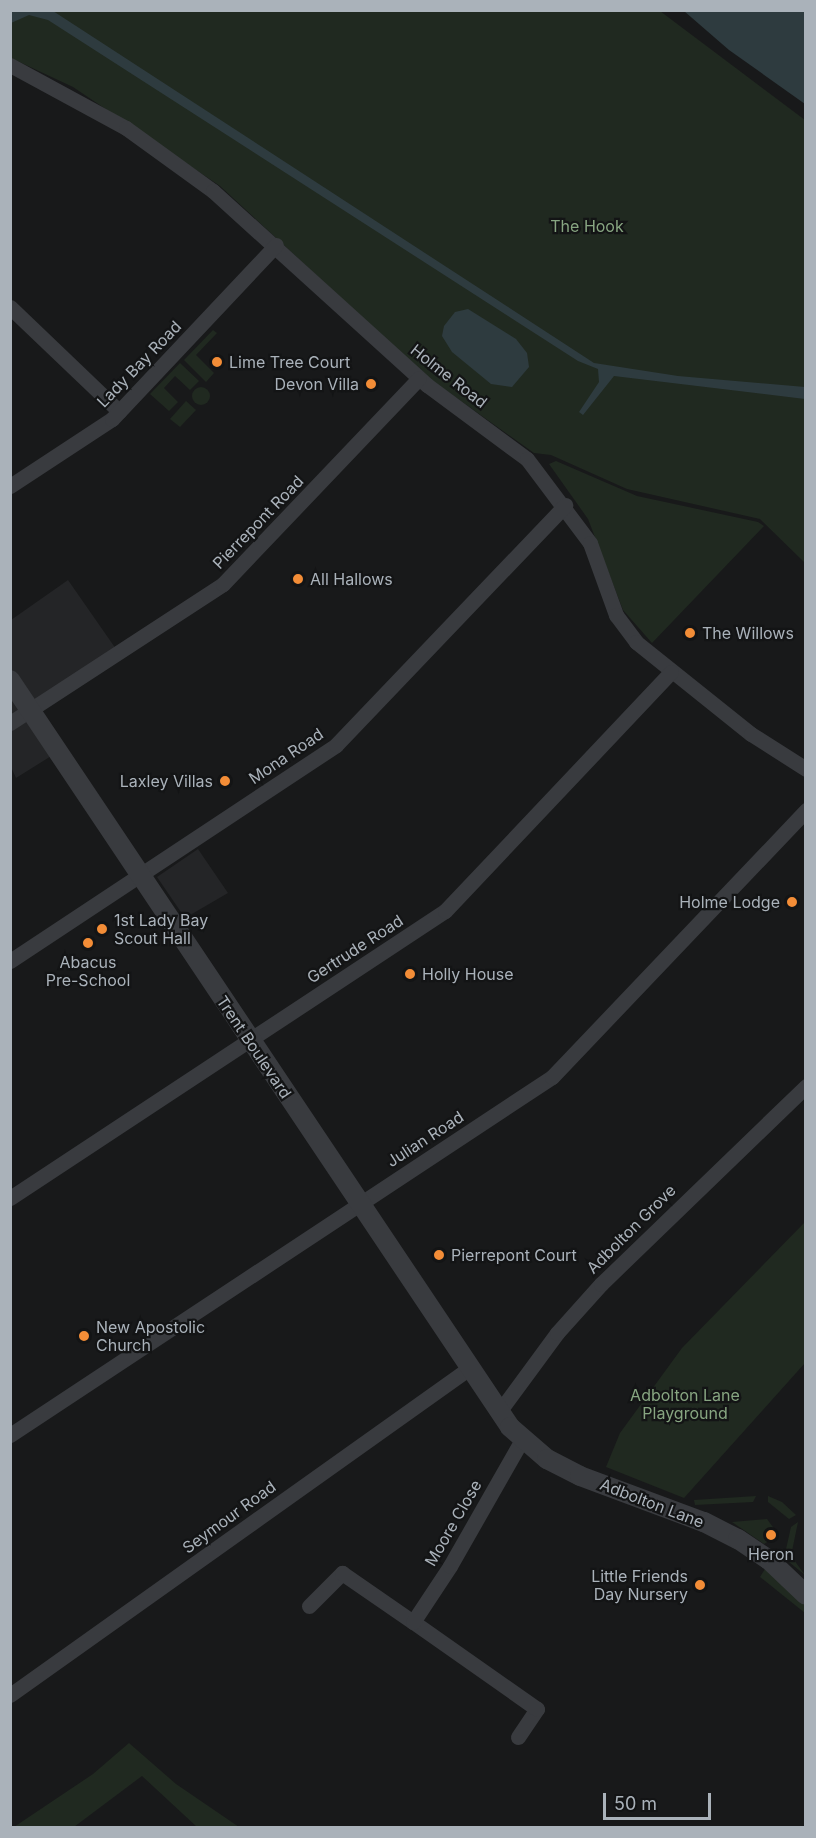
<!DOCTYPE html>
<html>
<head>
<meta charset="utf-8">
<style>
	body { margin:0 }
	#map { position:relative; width:816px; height:1838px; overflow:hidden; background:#18191a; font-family:Inter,sans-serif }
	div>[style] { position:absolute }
	.built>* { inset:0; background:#242527 }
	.green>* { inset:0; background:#202920 }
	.round { border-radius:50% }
	.water>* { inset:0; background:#2e3b3f }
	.minor>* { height:15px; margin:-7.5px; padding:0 7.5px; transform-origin:7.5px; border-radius:7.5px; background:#393b3f }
	.tertiary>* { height:20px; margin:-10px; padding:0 10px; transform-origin:10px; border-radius:10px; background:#393b3f }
	.dots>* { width:16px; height:16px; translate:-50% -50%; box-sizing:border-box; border:3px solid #131415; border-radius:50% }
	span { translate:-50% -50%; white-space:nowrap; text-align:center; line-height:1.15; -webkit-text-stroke:4.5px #131415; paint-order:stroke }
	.park-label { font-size:16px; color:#87a581 }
	.poi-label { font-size:16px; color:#aab2ba }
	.left { translate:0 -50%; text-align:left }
	.right { translate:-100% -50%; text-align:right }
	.street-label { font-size:16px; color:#aab2ba }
	.frame { position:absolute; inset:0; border:12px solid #aab2ba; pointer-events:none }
	.scale { position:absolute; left:603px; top:1793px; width:108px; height:27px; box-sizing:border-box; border:3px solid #aab2ba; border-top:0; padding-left:8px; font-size:18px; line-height:21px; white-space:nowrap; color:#aab2ba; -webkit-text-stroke:4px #131415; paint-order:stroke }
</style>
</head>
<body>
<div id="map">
	<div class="built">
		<div style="clip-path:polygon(68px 580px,116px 649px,35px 705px,64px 748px,16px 778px,11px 767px,11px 620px)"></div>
		<div style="clip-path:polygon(198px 849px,228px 893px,185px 918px,157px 877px)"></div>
	</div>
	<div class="green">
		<div style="clip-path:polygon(10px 11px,660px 11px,805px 120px,805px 563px,760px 519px,627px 489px,551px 455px,534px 453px,423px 374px,220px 186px,73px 87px,11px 58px)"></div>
		<div style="clip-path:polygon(213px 330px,217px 333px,196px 355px,214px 373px,206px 382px,184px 360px)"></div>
		<div style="clip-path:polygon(180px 363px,199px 381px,190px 390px,175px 376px,164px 388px,178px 402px,169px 411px,150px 394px)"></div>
		<div class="round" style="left:192px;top:387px;width:18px;height:18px"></div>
		<div style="clip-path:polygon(186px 401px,196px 410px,180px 427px,170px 419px)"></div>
		<div style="clip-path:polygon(556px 461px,637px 496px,758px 522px,764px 526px,652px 643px,623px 610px,588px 519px,549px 464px)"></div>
		<div style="clip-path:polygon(805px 1222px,805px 1363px,684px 1498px,606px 1467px,620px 1433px,682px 1348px)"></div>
		<div style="clip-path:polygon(756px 1496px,753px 1502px,695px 1505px,694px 1500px)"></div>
		<div style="clip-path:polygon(768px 1496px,782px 1502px,796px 1515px,789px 1519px,768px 1502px)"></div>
		<div style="clip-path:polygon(767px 1519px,775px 1530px,772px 1539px,764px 1544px,732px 1522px)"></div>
		<div style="clip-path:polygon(798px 1522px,791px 1556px,805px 1575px,784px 1558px,791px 1527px)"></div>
		<div style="clip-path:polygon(765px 1569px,805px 1605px,805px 1613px,760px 1577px)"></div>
		<div style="clip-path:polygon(129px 1743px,176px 1784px,239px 1827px,197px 1827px,142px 1776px,74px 1827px,14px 1827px,93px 1774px)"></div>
	</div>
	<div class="water">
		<div style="clip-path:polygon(10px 11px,53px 11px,594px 363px,678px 376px,805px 387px,805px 399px,614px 376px,583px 415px,579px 412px,599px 382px,598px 369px,578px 361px,48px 20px,29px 15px,11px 23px)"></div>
		<div style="clip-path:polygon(684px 11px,805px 11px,805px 104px,729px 50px)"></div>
		<div style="clip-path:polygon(468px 309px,516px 339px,527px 353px,529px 367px,512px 387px,491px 384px,452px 352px,442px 336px,444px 326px,455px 312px)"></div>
	</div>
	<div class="minor">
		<div style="left:10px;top:65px;width:132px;rotate:28.5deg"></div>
		<div style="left:126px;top:128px;width:107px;rotate:35.9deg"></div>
		<div style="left:213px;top:191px;width:289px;rotate:42.2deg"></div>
		<div style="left:427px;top:385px;width:124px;rotate:36.5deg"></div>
		<div style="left:527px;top:459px;width:105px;rotate:53.1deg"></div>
		<div style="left:590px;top:543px;width:77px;rotate:70.1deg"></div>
		<div style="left:616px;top:615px;width:34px;rotate:53deg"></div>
		<div style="left:636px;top:642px;width:147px;rotate:38.7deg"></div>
		<div style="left:751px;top:734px;width:65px;rotate:32.5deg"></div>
		<div style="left:10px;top:307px;width:151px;rotate:43.7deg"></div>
		<div style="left:10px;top:486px;width:122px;rotate:-33.3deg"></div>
		<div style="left:112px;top:419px;width:239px;rotate:-46.7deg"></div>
		<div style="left:10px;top:723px;width:254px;rotate:-33.1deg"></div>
		<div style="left:223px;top:584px;width:284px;rotate:-46.4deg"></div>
		<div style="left:10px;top:961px;width:391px;rotate:-33.5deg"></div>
		<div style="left:336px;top:745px;width:332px;rotate:-46.3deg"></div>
		<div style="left:10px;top:1198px;width:521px;rotate:-33.42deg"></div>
		<div style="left:445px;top:911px;width:329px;rotate:-46.6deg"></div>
		<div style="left:499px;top:1412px;width:98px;rotate:-53.7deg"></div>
		<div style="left:557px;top:1333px;width:66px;rotate:-48.1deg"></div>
		<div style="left:601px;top:1284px;width:285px;rotate:-44deg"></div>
		<div style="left:10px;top:1435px;width:650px;rotate:-33.45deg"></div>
		<div style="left:552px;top:1077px;width:369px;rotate:-46.4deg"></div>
		<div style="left:309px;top:1606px;width:47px;rotate:-45deg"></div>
		<div style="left:342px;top:1573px;width:86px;rotate:34.6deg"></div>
		<div style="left:10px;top:1695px;width:562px;rotate:-35.44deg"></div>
		<div style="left:518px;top:1737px;width:34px;rotate:-56deg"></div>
		<div style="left:537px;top:1709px;width:151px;rotate:-144.9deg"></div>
		<div style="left:413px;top:1622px;width:67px;rotate:-56.5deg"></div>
		<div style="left:450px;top:1566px;width:145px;rotate:-60.3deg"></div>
	</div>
	<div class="tertiary">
		<div style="left:10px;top:680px;width:899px;rotate:56.2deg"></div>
		<div style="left:510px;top:1427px;width:49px;rotate:40.9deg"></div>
		<div style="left:547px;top:1459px;width:37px;rotate:27deg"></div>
		<div style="left:580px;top:1476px;width:132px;rotate:20.4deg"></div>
		<div style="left:704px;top:1522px;width:38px;rotate:27deg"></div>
		<div style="left:738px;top:1539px;width:36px;rotate:34deg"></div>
		<div style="left:768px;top:1559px;width:52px;rotate:43.5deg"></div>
	</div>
	<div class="dots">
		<div style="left:217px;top:362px;background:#f38d37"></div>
		<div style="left:371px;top:384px;background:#f38d37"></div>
		<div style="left:298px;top:579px;background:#f38d37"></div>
		<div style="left:690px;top:633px;background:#f38d37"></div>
		<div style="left:225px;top:781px;background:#f38d37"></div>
		<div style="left:792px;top:902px;background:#f38d37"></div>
		<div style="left:102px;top:929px;background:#f38d37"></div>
		<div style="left:88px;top:943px;background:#f38d37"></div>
		<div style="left:410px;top:974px;background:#f38d37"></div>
		<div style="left:439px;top:1255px;background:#f38d37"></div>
		<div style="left:84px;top:1336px;background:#f38d37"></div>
		<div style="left:771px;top:1535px;background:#f38d37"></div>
		<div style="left:700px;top:1585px;background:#f38d37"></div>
	</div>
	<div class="park-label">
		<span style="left:587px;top:226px">The Hook</span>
		<span style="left:685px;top:1404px">Adbolton Lane<br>Playground</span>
	</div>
	<div class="poi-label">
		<span class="left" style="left:229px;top:362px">Lime Tree Court</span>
		<span class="right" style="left:359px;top:384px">Devon Villa</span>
		<span class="left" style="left:310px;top:579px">All Hallows</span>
		<span class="left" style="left:702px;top:633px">The Willows</span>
		<span class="right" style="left:213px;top:781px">Laxley Villas</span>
		<span class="right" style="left:780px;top:902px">Holme Lodge</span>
		<span class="left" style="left:114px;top:929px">1st Lady Bay<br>Scout Hall</span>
		<span style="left:88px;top:971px">Abacus<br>Pre-School</span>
		<span class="left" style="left:422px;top:974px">Holly House</span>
		<span class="left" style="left:451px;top:1255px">Pierrepont Court</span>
		<span class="left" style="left:96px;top:1336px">New Apostolic<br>Church</span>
		<span style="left:771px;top:1554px">Heron</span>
		<span class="right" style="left:688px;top:1585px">Little Friends<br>Day Nursery</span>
	</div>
	<div class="street-label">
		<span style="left:139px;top:364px;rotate:-46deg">Lady Bay Road</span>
		<span style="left:449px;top:376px;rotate:38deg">Holme Road</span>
		<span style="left:258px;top:522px;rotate:-46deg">Pierrepont Road</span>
		<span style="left:286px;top:756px;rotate:-34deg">Mona Road</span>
		<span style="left:355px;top:949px;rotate:-33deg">Gertrude Road</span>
		<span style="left:254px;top:1047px;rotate:56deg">Trent Boulevard</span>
		<span style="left:425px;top:1139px;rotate:-33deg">Julian Road</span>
		<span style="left:631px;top:1229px;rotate:-45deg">Adbolton Grove</span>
		<span style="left:652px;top:1503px;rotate:21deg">Adbolton Lane</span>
		<span style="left:229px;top:1517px;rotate:-36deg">Seymour Road</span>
		<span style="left:453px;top:1523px;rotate:-60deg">Moore Close</span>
	</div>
	<div class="frame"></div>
	<div class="scale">50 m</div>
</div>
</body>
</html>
